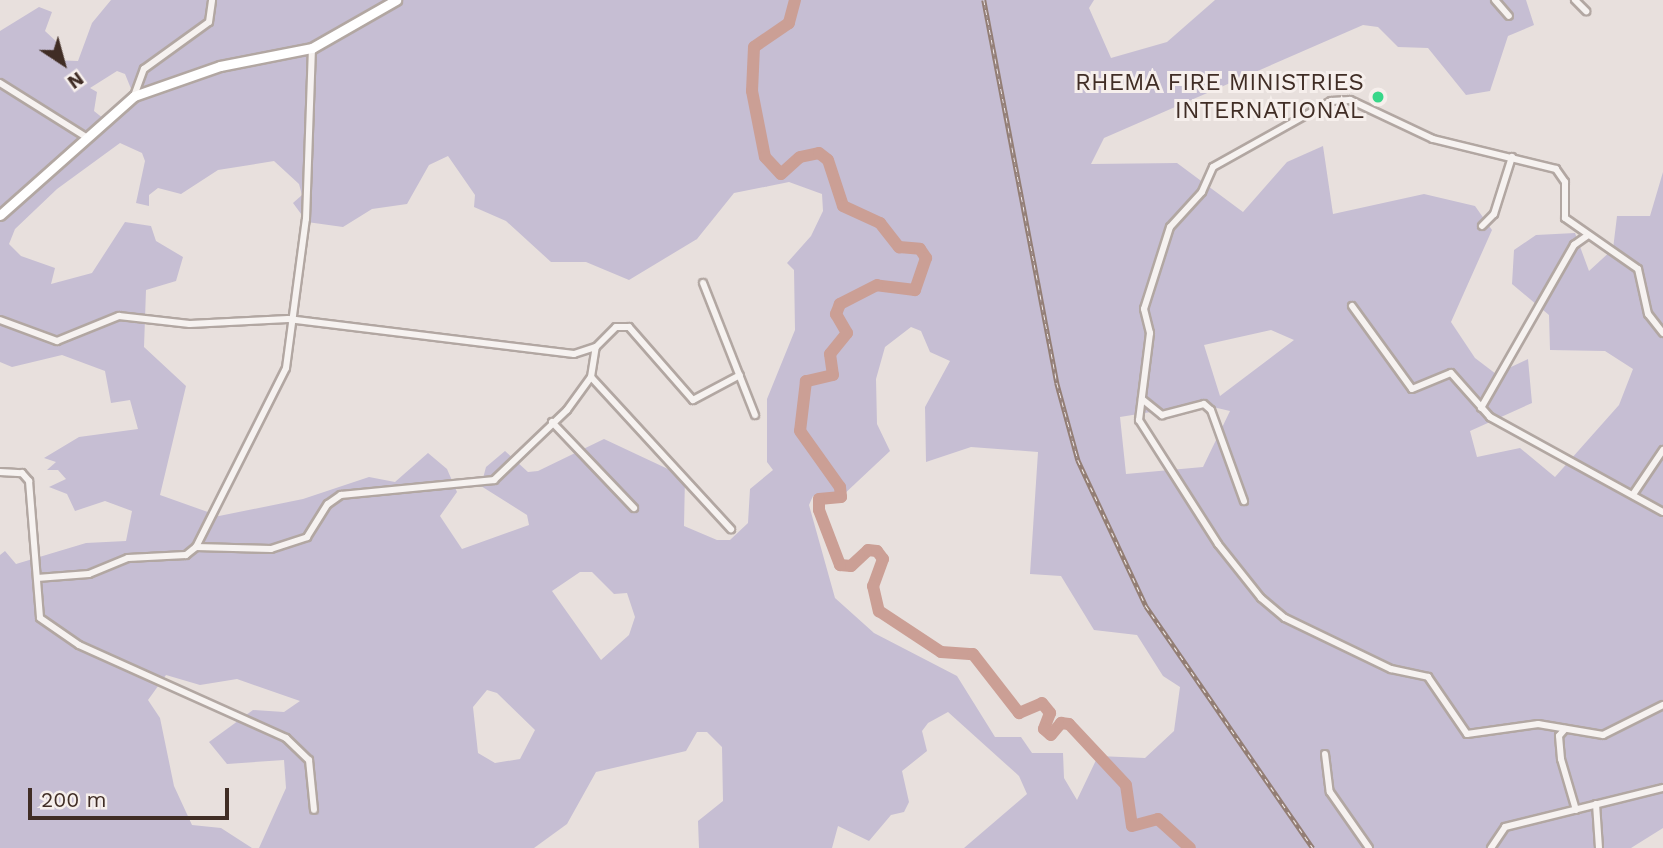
<!DOCTYPE html>
<html>
<head>
<meta charset="utf-8">
<style>
	body { margin:0 }
	#map { position:relative; width:1663px; height:848px; overflow:hidden; background:#e8e0dd; font-family:"Work Sans",sans-serif }
	div>[style] { position:absolute }
	.green>* { inset:0; background:#c6bed3 }
	.river>* { height:12px; margin:-6px; padding:0 6px; transform-origin:6px; border-radius:6px; background:#cb9f95 }
	.roads { filter:drop-shadow(2px 0 #b2a7a2) drop-shadow(-2px 0 #b2a7a2) drop-shadow(0 2px #b2a7a2) drop-shadow(0 -2px #b2a7a2) }
	.street>* { height:6px; margin:-3px; padding:0 3px; transform-origin:3px; border-radius:3px; background:#f6f2f0 }
	.secondary>* { height:9px; margin:-4.5px; padding:0 4.5px; transform-origin:4.5px; border-radius:4.5px; background:#fff }
	.rail>* { height:4.5px; margin-top:-2.25px; transform-origin:0; background:repeating-linear-gradient(90deg,#f6efec 0 5px,#937e75 0 10px); box-sizing:border-box; border-block:2px solid #937e75 }
	.dots>* { width:19px; height:19px; translate:-50% -50%; box-sizing:border-box; border:4px solid #f6efec; border-radius:50% }
	span { translate:-50% -50%; white-space:nowrap; text-align:center; line-height:1.15; -webkit-text-stroke:6px #f6efec; paint-order:stroke }
	.poi-label { font-size:24px; color:#402d25 }
	.right { translate:-100% -50%; text-align:right }
	.north { position:absolute; left:28px; top:28px; width:70px; height:70px; -webkit-text-stroke:5px #f6efec; paint-order:stroke; rotate:144deg; font-size:19px; font-weight:700; line-height:28px; text-align:center; color:#402d25 }
	.north::after { content:''; display:block; margin:auto; width:24px; height:32px; background:#402d25; clip-path:polygon(50% 0,100% 100%,50% 72%,0 100%) }
	.scale { position:absolute; left:28px; top:788px; width:201px; height:32px; box-sizing:border-box; border:4px solid #402d25; border-top:0; padding-left:9px; font-size:21px; line-height:24px; white-space:nowrap; color:#402d25; -webkit-text-stroke:5px #f6efec; paint-order:stroke }
</style>
</head>
<body>
<div id="map">
	<div class="green">
		<div style="clip-path:polygon(evenodd,111px 0,1094px 0,1089px 8px,1111px 58px,1167px 42px,1215px 0,1526px 0,1534px 25px,1508px 36px,1490px 91px,1466px 95px,1428px 48px,1398px 47px,1378px 27px,1363px 25px,1104px 138px,1091px 164px,1177px 163px,1243px 212px,1287px 162px,1323px 146px,1333px 214px,1424px 194px,1475px 206px,1492px 230px,1451px 322px,1475px 358px,1496px 374px,1528px 359px,1532px 403px,1470px 431px,1477px 457px,1520px 448px,1555px 477px,1619px 405px,1633px 369px,1605px 351px,1550px 350px,1549px 315px,1512px 284px,1514px 250px,1536px 235px,1575px 233px,1589px 271px,1613px 249px,1617px 216px,1650px 216px,1663px 172px,1663px 828px,1631px 848px,964px 848px,1027px 794px,1019px 776px,948px 712px,928px 723px,922px 731px,927px 751px,902px 771px,909px 802px,904px 812px,891px 815px,869px 841px,838px 826px,832px 848px,699px 848px,698px 821px,723px 801px,722px 747px,707px 732px,697px 732px,686px 751px,596px 772px,567px 824px,534px 848px,259px 848px,286px 788px,284px 760px,227px 764px,209px 742px,253px 710px,284px 712px,300px 701px,237px 679px,200px 685px,166px 675px,148px 700px,160px 718px,174px 786px,192px 825px,221px 828px,252px 848px,0 848px,0 555px,5px 551px,16px 564px,86px 543px,126px 541px,132px 511px,105px 501px,75px 511px,67px 494px,49px 487px,66px 479px,58px 470px,47px 470px,56px 462px,44px 458px,79px 437px,138px 429px,130px 400px,111px 403px,105px 371px,62px 355px,12px 367px,0 362px,0 31px,39px 7px,52px 12px,45px 31px,59px 44px,52px 60px,78px 61px,92px 23px,111px 0,117px 71px,125px 74px,134px 96px,104px 119px,94px 111px,97px 92px,90px 88px,117px 71px,111px 0,120px 143px,142px 153px,145px 161px,136px 203px,149px 206px,149px 195px,158px 188px,181px 194px,218px 170px,274px 161px,299px 184px,302px 195px,293px 203px,307px 222px,343px 227px,372px 209px,407px 204px,429px 165px,448px 156px,475px 195px,474px 207px,506px 221px,551px 262px,586px 262px,629px 280px,697px 239px,734px 193px,789px 182px,822px 194px,823px 211px,811px 236px,787px 263px,794px 270px,795px 330px,767px 399px,767px 462px,773px 470px,750px 489px,748px 523px,730px 540px,717px 540px,684px 526px,685px 477px,604px 439px,538px 471px,528px 472px,505px 451px,486px 467px,481px 486px,527px 515px,529px 525px,462px 549px,440px 516px,457px 492px,447px 469px,428px 453px,395px 482px,369px 477px,303px 499px,219px 516px,160px 495px,186px 386px,144px 347px,146px 290px,176px 281px,183px 257px,156px 241px,151px 226px,125px 222px,92px 273px,51px 284px,55px 268px,21px 256px,9px 244px,15px 229px,57px 189px,120px 143px,111px 0,911px 327px,921px 331px,930px 352px,950px 361px,925px 407px,926px 462px,971px 447px,1038px 452px,1030px 574px,1061px 576px,1094px 630px,1137px 635px,1163px 676px,1180px 687px,1174px 731px,1145px 758px,1098px 756px,1077px 800px,1064px 778px,1063px 753px,1032px 753px,1021px 737px,995px 737px,957px 676px,874px 633px,835px 598px,809px 505px,813px 496px,841px 497px,890px 451px,877px 424px,876px 379px,885px 347px,911px 327px,111px 0,1271px 330px,1294px 340px,1220px 396px,1204px 345px,1271px 330px,111px 0,1200px 404px,1230px 411px,1203px 467px,1126px 474px,1120px 417px,1200px 404px,111px 0,580px 572px,592px 572px,614px 594px,627px 593px,635px 617px,629px 635px,601px 660px,552px 591px,580px 572px,111px 0,487px 690px,497px 693px,535px 730px,520px 759px,495px 763px,478px 753px,473px 707px,487px 690px)"></div>
	</div>
	<div class="river">
		<div style="left:795px;top:0;width:24px;rotate:105deg"></div>
		<div style="left:789px;top:23px;width:42px;rotate:145.6deg"></div>
		<div style="left:754px;top:47px;width:44px;rotate:92.6deg"></div>
		<div style="left:752px;top:91px;width:67px;rotate:78.9deg"></div>
		<div style="left:765px;top:157px;width:23px;rotate:47deg"></div>
		<div style="left:781px;top:174px;width:25px;rotate:-42deg"></div>
		<div style="left:800px;top:157px;width:19px;rotate:-12deg"></div>
		<div style="left:819px;top:153px;width:11px;rotate:38deg"></div>
		<div style="left:828px;top:160px;width:48px;rotate:71.9deg"></div>
		<div style="left:843px;top:206px;width:41px;rotate:24.7deg"></div>
		<div style="left:880px;top:223px;width:31px;rotate:52deg"></div>
		<div style="left:899px;top:247px;width:21px;rotate:5deg"></div>
		<div style="left:920px;top:249px;width:11px;rotate:56deg"></div>
		<div style="left:926px;top:258px;width:34px;rotate:109deg"></div>
		<div style="left:915px;top:290px;width:38px;rotate:-173deg"></div>
		<div style="left:877px;top:285px;width:42px;rotate:152.8deg"></div>
		<div style="left:840px;top:304px;width:11px;rotate:112deg"></div>
		<div style="left:836px;top:314px;width:22px;rotate:60deg"></div>
		<div style="left:847px;top:333px;width:27px;rotate:129deg"></div>
		<div style="left:830px;top:354px;width:21px;rotate:82deg"></div>
		<div style="left:833px;top:375px;width:28px;rotate:167deg"></div>
		<div style="left:806px;top:381px;width:50px;rotate:96.8deg"></div>
		<div style="left:800px;top:431px;width:69px;rotate:54.5deg"></div>
		<div style="left:840px;top:487px;width:10px;rotate:84deg"></div>
		<div style="left:841px;top:497px;width:22px;rotate:175deg"></div>
		<div style="left:819px;top:499px;width:11px;rotate:90deg"></div>
		<div style="left:819px;top:510px;width:59px;rotate:69.1deg"></div>
		<div style="left:840px;top:565px;width:11px;rotate:5deg"></div>
		<div style="left:851px;top:566px;width:23px;rotate:-43deg"></div>
		<div style="left:868px;top:550px;width:9px;rotate:6deg"></div>
		<div style="left:877px;top:551px;width:10px;rotate:53deg"></div>
		<div style="left:883px;top:559px;width:29px;rotate:110deg"></div>
		<div style="left:873px;top:586px;width:26px;rotate:77deg"></div>
		<div style="left:879px;top:611px;width:74px;rotate:33.5deg"></div>
		<div style="left:941px;top:652px;width:32px;rotate:4deg"></div>
		<div style="left:973px;top:654px;width:75px;rotate:52.1deg"></div>
		<div style="left:1019px;top:713px;width:25px;rotate:-23deg"></div>
		<div style="left:1042px;top:703px;width:13px;rotate:51deg"></div>
		<div style="left:1050px;top:713px;width:17px;rotate:111deg"></div>
		<div style="left:1044px;top:729px;width:9px;rotate:41deg"></div>
		<div style="left:1051px;top:735px;width:16px;rotate:-50deg"></div>
		<div style="left:1061px;top:723px;width:8px;rotate:7deg"></div>
		<div style="left:1069px;top:724px;width:83px;rotate:46.9deg"></div>
		<div style="left:1126px;top:785px;width:41px;rotate:81.7deg"></div>
		<div style="left:1132px;top:826px;width:27px;rotate:-15deg"></div>
		<div style="left:1158px;top:819px;width:43px;rotate:42.2deg"></div>
	</div>
	<div class="roads">
		<div class="street">
			<div style="left:1495px;top:0;width:21px;rotate:49deg"></div>
			<div style="left:1575px;top:0;width:16px;rotate:45deg"></div>
			<div style="left:0;top:83px;width:102px;rotate:32.1deg"></div>
			<div style="left:134px;top:96px;width:29px;rotate:-70deg"></div>
			<div style="left:144px;top:69px;width:80px;rotate:-35.9deg"></div>
			<div style="left:209px;top:22px;width:22px;rotate:-82deg"></div>
			<div style="left:1482px;top:226px;width:17px;rotate:-45deg"></div>
			<div style="left:1494px;top:214px;width:60px;rotate:-72.5deg"></div>
			<div style="left:703px;top:283px;width:142px;rotate:68.5deg"></div>
			<div style="left:1352px;top:306px;width:102px;rotate:54.1deg"></div>
			<div style="left:1412px;top:389px;width:42px;rotate:-22.3deg"></div>
			<div style="left:1451px;top:373px;width:59px;rotate:48.4deg"></div>
			<div style="left:1490px;top:417px;width:197px;rotate:28.8deg"></div>
			<div style="left:0;top:320px;width:61px;rotate:20.2deg"></div>
			<div style="left:57px;top:341px;width:67px;rotate:-22deg"></div>
			<div style="left:119px;top:316px;width:71px;rotate:6.4deg"></div>
			<div style="left:190px;top:324px;width:98px;rotate:-2.9deg"></div>
			<div style="left:288px;top:319px;width:288px;rotate:7deg"></div>
			<div style="left:574px;top:354px;width:23px;rotate:-18deg"></div>
			<div style="left:596px;top:347px;width:28px;rotate:-45deg"></div>
			<div style="left:616px;top:327px;width:13px"></div>
			<div style="left:629px;top:327px;width:97px;rotate:48.8deg"></div>
			<div style="left:693px;top:400px;width:53px;rotate:-28deg"></div>
			<div style="left:1663px;top:333px;width:24px;rotate:-128deg"></div>
			<div style="left:1648px;top:314px;width:46px;rotate:-102.5deg"></div>
			<div style="left:1638px;top:269px;width:89px;rotate:-145.1deg"></div>
			<div style="left:1565px;top:218px;width:36px;rotate:-90deg"></div>
			<div style="left:1565px;top:182px;width:16px;rotate:-125deg"></div>
			<div style="left:1556px;top:169px;width:127px;rotate:-166.3deg"></div>
			<div style="left:1433px;top:139px;width:92px;rotate:-154.8deg"></div>
			<div style="left:1350px;top:100px;width:19px;rotate:177deg"></div>
			<div style="left:1331px;top:101px;width:135px;rotate:150.8deg"></div>
			<div style="left:1213px;top:167px;width:27px;rotate:114deg"></div>
			<div style="left:1202px;top:192px;width:47px;rotate:132.4deg"></div>
			<div style="left:1170px;top:227px;width:86px;rotate:107.6deg"></div>
			<div style="left:1144px;top:309px;width:25px;rotate:76deg"></div>
			<div style="left:1150px;top:333px;width:88px;rotate:97.2deg"></div>
			<div style="left:1139px;top:420px;width:147px;rotate:57.5deg"></div>
			<div style="left:1218px;top:544px;width:69px;rotate:51.5deg"></div>
			<div style="left:1261px;top:598px;width:31px;rotate:40deg"></div>
			<div style="left:1285px;top:618px;width:118px;rotate:25.7deg"></div>
			<div style="left:1391px;top:669px;width:38px;rotate:12deg"></div>
			<div style="left:1428px;top:677px;width:69px;rotate:55.6deg"></div>
			<div style="left:1467px;top:734px;width:72px;rotate:-8deg"></div>
			<div style="left:1538px;top:724px;width:66px;rotate:9.6deg"></div>
			<div style="left:1603px;top:735px;width:67px;rotate:-26.6deg"></div>
			<div style="left:591px;top:377px;width:207px;rotate:47.4deg"></div>
			<div style="left:1142px;top:399px;width:26px;rotate:39deg"></div>
			<div style="left:1162px;top:415px;width:43px;rotate:-14.7deg"></div>
			<div style="left:1204px;top:404px;width:9px;rotate:41deg"></div>
			<div style="left:1211px;top:410px;width:97px;rotate:70.1deg"></div>
			<div style="left:1481px;top:408px;width:188px;rotate:-60.3deg"></div>
			<div style="left:1574px;top:245px;width:16px;rotate:-35deg"></div>
			<div style="left:552px;top:422px;width:119px;rotate:46.4deg"></div>
			<div style="left:0;top:472px;width:22px;rotate:3deg"></div>
			<div style="left:22px;top:473px;width:11px;rotate:49deg"></div>
			<div style="left:29px;top:481px;width:137px;rotate:85.4deg"></div>
			<div style="left:40px;top:618px;width:47px;rotate:34.7deg"></div>
			<div style="left:79px;top:645px;width:227px;rotate:24.2deg"></div>
			<div style="left:286px;top:738px;width:32px;rotate:44deg"></div>
			<div style="left:309px;top:760px;width:50px;rotate:84.3deg"></div>
			<div style="left:1634px;top:493px;width:52px;rotate:-56deg"></div>
			<div style="left:196px;top:547px;width:75px;rotate:1.5deg"></div>
			<div style="left:271px;top:549px;width:38px;rotate:-18deg"></div>
			<div style="left:307px;top:537px;width:39px;rotate:-58deg"></div>
			<div style="left:328px;top:504px;width:16px;rotate:-35deg"></div>
			<div style="left:341px;top:495px;width:154px;rotate:-5.6deg"></div>
			<div style="left:494px;top:480px;width:101px;rotate:-43.8deg"></div>
			<div style="left:567px;top:410px;width:41px;rotate:-54deg"></div>
			<div style="left:591px;top:377px;width:30px;rotate:-81deg"></div>
			<div style="left:37px;top:578px;width:52px;rotate:-4.4deg"></div>
			<div style="left:89px;top:574px;width:42px;rotate:-22.3deg"></div>
			<div style="left:128px;top:558px;width:58px;rotate:-3deg"></div>
			<div style="left:186px;top:555px;width:13px;rotate:-39deg"></div>
			<div style="left:196px;top:547px;width:200px;rotate:-63.3deg"></div>
			<div style="left:286px;top:368px;width:150px;rotate:-82.4deg"></div>
			<div style="left:306px;top:219px;width:171px;rotate:-88deg"></div>
			<div style="left:1565px;top:729px;width:9px;rotate:131deg"></div>
			<div style="left:1559px;top:736px;width:23px;rotate:85deg"></div>
			<div style="left:1561px;top:759px;width:53px;rotate:73.6deg"></div>
			<div style="left:1325px;top:754px;width:38px;rotate:83deg"></div>
			<div style="left:1330px;top:792px;width:68px;rotate:55.1deg"></div>
			<div style="left:1596px;top:804px;width:44px;rotate:86.1deg"></div>
			<div style="left:1491px;top:848px;width:25px;rotate:-56deg"></div>
			<div style="left:1505px;top:827px;width:163px;rotate:-13.9deg"></div>
		</div>
		<div class="secondary">
			<div style="left:0;top:215px;width:179px;rotate:-41.6deg"></div>
			<div style="left:134px;top:96px;width:91px;rotate:-19.2deg"></div>
			<div style="left:220px;top:66px;width:94px;rotate:-11.1deg"></div>
			<div style="left:312px;top:48px;width:97px;rotate:-29.7deg"></div>
		</div>
	</div>
	<div class="rail">
		<div style="left:984px;top:0;width:390px;rotate:79.2deg"></div>
		<div style="left:1057px;top:383px;width:80px;rotate:74.7deg"></div>
		<div style="left:1078px;top:460px;width:161px;rotate:65deg"></div>
		<div style="left:1146px;top:606px;width:294px;rotate:55.4deg"></div>
	</div>
	<div class="dots">
		<div style="left:1378px;top:97px;background:#38d789"></div>
	</div>
	<div class="poi-label">
		<span class="right" style="left:1364px;top:97px">RHEMA FIRE MINISTRIES<br>INTERNATIONAL</span>
	</div>
	<div class="north">N</div>
	<div class="scale">200 m</div>
</div>
</body>
</html>
